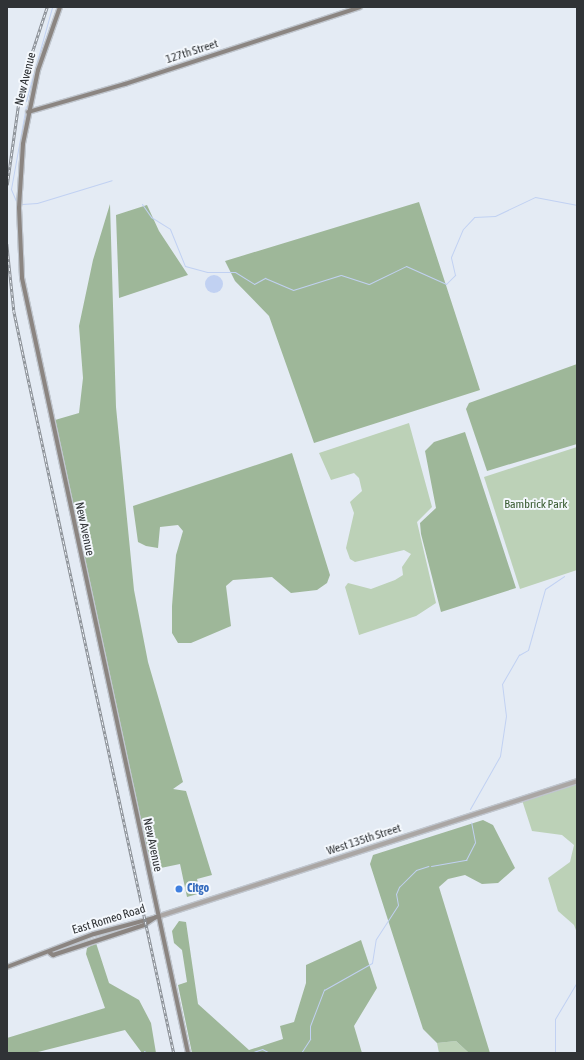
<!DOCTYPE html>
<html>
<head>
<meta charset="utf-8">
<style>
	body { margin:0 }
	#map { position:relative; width:584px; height:1060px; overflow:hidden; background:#e4ebf4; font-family:"Asap Condensed",sans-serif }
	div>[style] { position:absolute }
	.green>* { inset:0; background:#bcd1b7 }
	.forest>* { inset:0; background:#9eb799 }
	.water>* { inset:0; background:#c1d1f2 }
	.round { border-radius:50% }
	.stream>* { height:1px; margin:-0.5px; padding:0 0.5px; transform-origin:0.5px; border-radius:0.5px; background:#c1d1f2 }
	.roads { filter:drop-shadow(1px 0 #c0c6ce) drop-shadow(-1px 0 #c0c6ce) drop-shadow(0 1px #c0c6ce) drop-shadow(0 -1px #c0c6ce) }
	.tertiary>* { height:3.5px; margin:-1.75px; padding:0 1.75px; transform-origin:1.75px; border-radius:1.75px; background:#aaa6a4 }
	.secondary>* { height:4px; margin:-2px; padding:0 2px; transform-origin:2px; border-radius:2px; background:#8b8581 }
	.rail>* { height:2.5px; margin-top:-1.25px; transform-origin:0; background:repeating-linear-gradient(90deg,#f4f8fd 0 3px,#8a8f95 0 6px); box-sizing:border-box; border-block:1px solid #8a8f95 }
	.dots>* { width:11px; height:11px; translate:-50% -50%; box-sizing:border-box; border:2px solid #f4f8fd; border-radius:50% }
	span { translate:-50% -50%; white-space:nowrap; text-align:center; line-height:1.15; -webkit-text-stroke:4px #f4f8fd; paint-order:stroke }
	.street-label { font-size:12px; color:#303336 }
	.park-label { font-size:12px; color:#385b30 }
	.shop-label { font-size:12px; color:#366cbe; font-weight:700 }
	.left { translate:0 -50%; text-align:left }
	.frame { position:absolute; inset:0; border:8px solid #303336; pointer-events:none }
</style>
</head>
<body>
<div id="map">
	<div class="green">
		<div style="clip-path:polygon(409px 423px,432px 507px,417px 522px,436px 603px,416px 616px,359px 635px,345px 587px,348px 583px,371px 589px,395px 580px,403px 575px,402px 567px,411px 554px,404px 550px,355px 562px,350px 559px,346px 548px,354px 513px,350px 502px,362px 491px,359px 478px,354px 473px,331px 480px,319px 453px)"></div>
		<div style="clip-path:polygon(577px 447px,577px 570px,520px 589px,484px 477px)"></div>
		<div style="clip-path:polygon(577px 782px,577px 933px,574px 925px,558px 911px,548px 878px,570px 862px,574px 845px,562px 835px,532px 831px,522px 800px)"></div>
		<div style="clip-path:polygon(456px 1041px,469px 1053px,439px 1053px,437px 1043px)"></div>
	</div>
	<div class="forest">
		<div style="clip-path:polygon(419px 202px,480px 390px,314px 443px,269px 316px,235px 281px,225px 261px)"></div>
		<div style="clip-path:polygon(110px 204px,116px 407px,134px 590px,148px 662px,183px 782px,173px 789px,186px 791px,212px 875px,197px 879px,201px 893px,187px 897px,180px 864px,151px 870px,55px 420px,79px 413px,83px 378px,79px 326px,93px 260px)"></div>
		<div style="clip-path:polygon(147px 205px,159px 231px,188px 275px,119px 298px,116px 215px)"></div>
		<div style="clip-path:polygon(577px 364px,577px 444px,487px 471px,466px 409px,469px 403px)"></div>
		<div style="clip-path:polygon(465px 432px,516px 588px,441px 612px,421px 534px,420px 523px,436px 508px,425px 451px,434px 442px)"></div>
		<div style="clip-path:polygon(292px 453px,330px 575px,327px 583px,317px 590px,291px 593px,272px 577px,233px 580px,226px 586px,231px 626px,191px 643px,178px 643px,172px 633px,172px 606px,176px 555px,183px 531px,178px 525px,160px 527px,158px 548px,146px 546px,138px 542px,133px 506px)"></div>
		<div style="clip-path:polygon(483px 820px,493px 825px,515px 868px,498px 883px,482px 884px,465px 875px,448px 879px,439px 887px,490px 1053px,469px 1053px,456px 1041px,437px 1043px,423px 1029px,370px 864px,373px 855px)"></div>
		<div style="clip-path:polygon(179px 921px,186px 922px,198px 1004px,249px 1050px,283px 1039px,280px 1026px,294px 1022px,306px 983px,306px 965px,361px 940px,377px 988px,354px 1026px,362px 1053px,192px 1053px,178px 985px,187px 982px,182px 950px,174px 943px,172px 931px)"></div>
		<div style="clip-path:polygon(96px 943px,109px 983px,139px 1000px,151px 1023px,156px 1053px,142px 1053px,125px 1030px,34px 1053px,7px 1053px,7px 1038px,105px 1008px,86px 954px,87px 948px)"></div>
	</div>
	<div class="water">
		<div class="round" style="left:205px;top:275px;width:18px;height:18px"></div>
	</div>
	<div class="stream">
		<div style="left:26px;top:101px;width:98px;rotate:-74.5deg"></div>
		<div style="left:16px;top:201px;width:13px;rotate:-113deg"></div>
		<div style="left:11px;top:189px;width:84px;rotate:-79.8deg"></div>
		<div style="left:22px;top:204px;width:15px;rotate:-4deg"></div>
		<div style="left:37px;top:203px;width:78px;rotate:-17deg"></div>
		<div style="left:142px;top:204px;width:16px;rotate:55deg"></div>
		<div style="left:151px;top:217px;width:22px;rotate:32deg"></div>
		<div style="left:170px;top:229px;width:40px;rotate:68deg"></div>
		<div style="left:185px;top:266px;width:23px;rotate:15deg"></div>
		<div style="left:207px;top:272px;width:28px"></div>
		<div style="left:235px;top:272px;width:22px;rotate:32deg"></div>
		<div style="left:254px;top:284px;width:13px;rotate:-29deg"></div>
		<div style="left:265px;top:278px;width:30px;rotate:23deg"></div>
		<div style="left:293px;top:290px;width:50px;rotate:-17.4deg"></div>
		<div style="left:341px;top:275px;width:29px;rotate:18deg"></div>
		<div style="left:369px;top:284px;width:41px;rotate:-25.9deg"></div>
		<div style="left:406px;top:266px;width:44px;rotate:24.2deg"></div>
		<div style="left:446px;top:284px;width:13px;rotate:-45deg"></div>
		<div style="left:455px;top:275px;width:18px;rotate:-103deg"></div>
		<div style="left:451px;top:257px;width:30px;rotate:-67deg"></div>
		<div style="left:463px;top:229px;width:16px;rotate:-47deg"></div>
		<div style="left:474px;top:217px;width:21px;rotate:-3deg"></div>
		<div style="left:495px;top:216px;width:44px;rotate:-25.4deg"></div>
		<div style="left:535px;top:197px;width:43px;rotate:10.8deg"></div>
		<div style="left:470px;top:809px;width:61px;rotate:-60.5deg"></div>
		<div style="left:500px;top:756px;width:40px;rotate:-81.5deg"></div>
		<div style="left:506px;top:716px;width:32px;rotate:-97deg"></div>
		<div style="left:502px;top:684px;width:34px;rotate:-60deg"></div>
		<div style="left:519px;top:655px;width:10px;rotate:-29deg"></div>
		<div style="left:528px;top:650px;width:63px;rotate:-74.4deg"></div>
		<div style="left:545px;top:589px;width:23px;rotate:-34deg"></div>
		<div style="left:431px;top:866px;width:36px;rotate:-10deg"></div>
		<div style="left:466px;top:860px;width:20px;rotate:-63deg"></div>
		<div style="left:475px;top:842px;width:20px;rotate:-101deg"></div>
		<div style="left:144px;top:1051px;width:4px;rotate:34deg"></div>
		<div style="left:250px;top:1053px;width:13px;rotate:-18deg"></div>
		<div style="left:262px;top:1049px;width:9px;rotate:27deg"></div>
		<div style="left:301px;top:1053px;width:17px;rotate:-57deg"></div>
		<div style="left:310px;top:1039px;width:13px;rotate:-90deg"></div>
		<div style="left:310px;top:1026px;width:39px;rotate:-69deg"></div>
		<div style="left:324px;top:990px;width:55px;rotate:-29.4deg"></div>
		<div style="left:372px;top:963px;width:24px;rotate:-81deg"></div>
		<div style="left:376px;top:939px;width:40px;rotate:-57.1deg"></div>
		<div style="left:398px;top:905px;width:11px;rotate:-100deg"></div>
		<div style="left:396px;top:894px;width:8px;rotate:-67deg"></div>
		<div style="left:399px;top:887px;width:24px;rotate:-45deg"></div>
		<div style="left:416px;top:870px;width:13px;rotate:-18deg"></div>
		<div style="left:555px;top:1053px;width:34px;rotate:-90deg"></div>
		<div style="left:555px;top:1019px;width:43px;rotate:-59.3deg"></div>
	</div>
	<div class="roads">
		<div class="tertiary">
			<div style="left:157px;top:917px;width:441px;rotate:-17.9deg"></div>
		</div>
		<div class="secondary">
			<div style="left:60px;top:7px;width:67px;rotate:109.2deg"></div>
			<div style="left:38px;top:70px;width:76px;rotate:101.5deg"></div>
			<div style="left:23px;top:144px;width:64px;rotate:93.6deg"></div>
			<div style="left:19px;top:208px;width:70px;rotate:87.5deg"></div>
			<div style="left:22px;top:278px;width:793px;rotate:77.91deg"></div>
			<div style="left:28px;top:112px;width:101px;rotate:-16.1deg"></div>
			<div style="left:125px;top:84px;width:247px;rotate:-18.1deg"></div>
			<div style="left:50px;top:953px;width:4px;rotate:34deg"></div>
			<div style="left:53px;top:955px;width:96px;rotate:-18.2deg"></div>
			<div style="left:144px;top:925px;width:14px;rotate:-34deg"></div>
			<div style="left:7px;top:967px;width:93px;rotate:-20.8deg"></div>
			<div style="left:94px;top:934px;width:65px;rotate:-15.1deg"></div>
		</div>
	</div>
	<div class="rail">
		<div style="left:7px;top:185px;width:100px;rotate:-82deg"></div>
		<div style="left:21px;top:86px;width:83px;rotate:-71.8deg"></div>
		<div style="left:7px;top:244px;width:67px;rotate:84deg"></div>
		<div style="left:14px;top:311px;width:73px;rotate:78.1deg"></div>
		<div style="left:29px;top:382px;width:686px;rotate:77.81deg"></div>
	</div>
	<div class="dots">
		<div style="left:179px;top:889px;background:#3f7fe0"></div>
	</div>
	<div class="street-label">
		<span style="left:192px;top:52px;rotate:-18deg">127th Street</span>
		<span style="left:26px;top:79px;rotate:-76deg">New Avenue</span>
		<span style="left:84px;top:529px;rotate:78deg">New Avenue</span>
		<span style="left:364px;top:840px;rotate:-18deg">West 135th Street</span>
		<span style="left:152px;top:845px;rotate:78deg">New Avenue</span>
		<span style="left:109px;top:920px;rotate:-17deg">East Romeo Road</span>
	</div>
	<div class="park-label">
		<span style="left:536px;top:505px">Bambrick Park</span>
	</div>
	<div class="shop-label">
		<span class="left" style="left:187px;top:889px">Citgo</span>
	</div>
	<div class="frame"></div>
</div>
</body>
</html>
